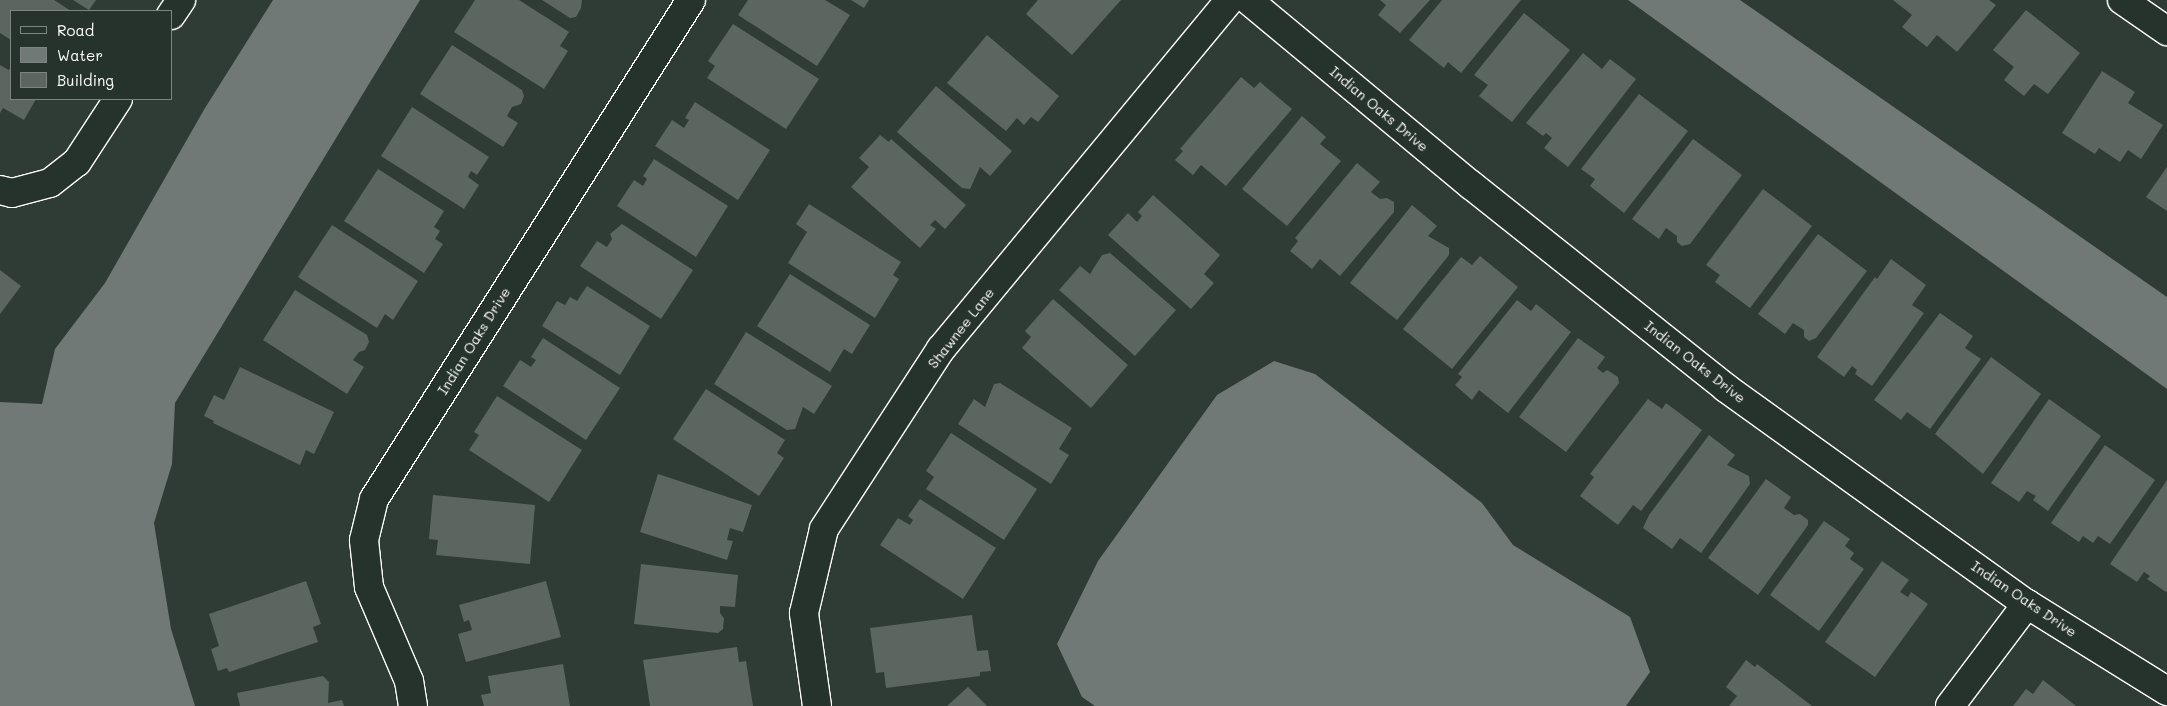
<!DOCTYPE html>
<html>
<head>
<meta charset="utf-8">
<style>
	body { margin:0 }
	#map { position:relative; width:2167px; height:706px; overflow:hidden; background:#2f3b35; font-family:Mali,sans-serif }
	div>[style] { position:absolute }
	.water>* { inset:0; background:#707975 }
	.building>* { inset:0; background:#5b6661 }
	.roads { filter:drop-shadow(1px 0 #fff) drop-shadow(-1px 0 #fff) drop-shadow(0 1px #fff) drop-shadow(0 -1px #fff) }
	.minor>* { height:28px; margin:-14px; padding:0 14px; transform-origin:14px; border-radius:14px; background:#26332d }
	span { translate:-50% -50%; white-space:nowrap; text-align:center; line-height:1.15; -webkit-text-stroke:5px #26332d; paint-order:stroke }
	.street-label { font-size:14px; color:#fff }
	.legend { position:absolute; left:10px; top:10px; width:162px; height:90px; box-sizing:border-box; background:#26332d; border:1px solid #7d8581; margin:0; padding:6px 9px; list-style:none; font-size:15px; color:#fff }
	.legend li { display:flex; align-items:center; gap:10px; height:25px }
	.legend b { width:25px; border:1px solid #7d8581 }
</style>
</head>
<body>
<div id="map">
	<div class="water">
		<div style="clip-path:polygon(273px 0,420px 0,175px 403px,172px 464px,154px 523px,171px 629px,195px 706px,0 706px,0 402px,42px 404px,55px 349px,105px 283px,205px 108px)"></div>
		<div style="clip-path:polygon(1628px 0,1740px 0,2167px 297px,2167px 389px)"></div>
		<div style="clip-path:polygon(1274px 361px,1315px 374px,1482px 503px,1513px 545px,1630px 617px,1650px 672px,1626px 706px,1095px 706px,1082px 697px,1057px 644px,1098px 561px,1217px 395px)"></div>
	</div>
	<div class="building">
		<div style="clip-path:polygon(0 0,54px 0,71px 11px,11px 11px,11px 40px,0 33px)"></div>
		<div style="clip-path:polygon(73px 0,96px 0,89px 10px)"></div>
		<div style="clip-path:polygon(475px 0,519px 0,569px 32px,560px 46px,568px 51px,544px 89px,454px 32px)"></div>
		<div style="clip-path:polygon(542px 0,582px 0,581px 8px,576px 17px,570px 18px)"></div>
		<div style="clip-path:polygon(748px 0,825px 0,850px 15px,817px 66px,738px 15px)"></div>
		<div style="clip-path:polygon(851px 0,869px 0,864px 8px)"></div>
		<div style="clip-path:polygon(1038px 0,1121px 0,1072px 55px,1026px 14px)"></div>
		<div style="clip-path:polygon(1380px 0,1430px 0,1400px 33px,1378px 15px,1386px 5px)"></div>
		<div style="clip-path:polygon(1442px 0,1521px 0,1461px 73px,1448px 62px,1444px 68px,1409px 40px)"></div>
		<div style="clip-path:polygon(1893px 0,1989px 0,1996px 5px,1957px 52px,1937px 35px,1927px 47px,1902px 27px,1912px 15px)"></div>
		<div style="clip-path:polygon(2026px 10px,2080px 53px,2048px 94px,2034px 84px,2024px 96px,2004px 80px,2014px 67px,1993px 50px)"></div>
		<div style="clip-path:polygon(1524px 13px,1570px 50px,1512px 122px,1479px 96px,1488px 85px,1474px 75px)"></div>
		<div style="clip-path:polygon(733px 24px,819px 79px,786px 129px,707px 78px,715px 66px,708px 61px)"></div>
		<div style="clip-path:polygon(987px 35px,1059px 96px,1038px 122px,1031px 117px,1024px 125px,1017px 118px,1006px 131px,947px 83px)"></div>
		<div style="clip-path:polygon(452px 45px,522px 90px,524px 96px,521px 104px,512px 107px,507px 116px,518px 123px,503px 147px,420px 94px)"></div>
		<div style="clip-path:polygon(1583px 53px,1602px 69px,1610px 59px,1636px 79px,1568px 167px,1544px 148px,1552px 138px,1546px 133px,1543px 136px,1526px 123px)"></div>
		<div style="clip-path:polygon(0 65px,9px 70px,11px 66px,11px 99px,36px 99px,24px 120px,3px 108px,0 113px)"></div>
		<div style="clip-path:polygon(2102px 71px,2135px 92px,2128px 103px,2163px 125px,2141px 159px,2128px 150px,2120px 162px,2099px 148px,2095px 154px,2062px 133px)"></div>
		<div style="clip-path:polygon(1241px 77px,1254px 88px,1260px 82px,1292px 109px,1226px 186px,1201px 165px,1193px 175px,1175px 160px,1183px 151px,1180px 149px)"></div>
		<div style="clip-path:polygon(936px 86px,1012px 151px,990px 176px,980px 167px,970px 189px,962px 188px,897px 132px)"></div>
		<div style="clip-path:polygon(1639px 94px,1688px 131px,1624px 213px,1590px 186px,1595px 179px,1581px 169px)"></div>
		<div style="clip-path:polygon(695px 102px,770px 150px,738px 200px,655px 146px,672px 120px,684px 128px,689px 120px,685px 118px)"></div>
		<div style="clip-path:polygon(412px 107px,489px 157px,477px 175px,471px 171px,468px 177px,479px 185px,464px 209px,381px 156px)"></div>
		<div style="clip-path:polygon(1302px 116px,1326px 137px,1320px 144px,1341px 161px,1287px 226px,1242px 189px)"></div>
		<div style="clip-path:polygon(880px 135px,889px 142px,891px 139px,966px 205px,945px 229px,935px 220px,930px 225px,936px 229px,920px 248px,851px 187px,869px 167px,859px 158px)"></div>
		<div style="clip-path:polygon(1693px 139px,1742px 175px,1690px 244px,1682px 246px,1677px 242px,1677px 236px,1666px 228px,1659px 239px,1632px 219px)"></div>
		<div style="clip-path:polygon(654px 159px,728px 206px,696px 257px,617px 206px,634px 180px,643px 186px,647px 179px,643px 176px)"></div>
		<div style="clip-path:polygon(1357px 163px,1380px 182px,1371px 192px,1380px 199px,1387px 198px,1394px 202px,1394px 212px,1340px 276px,1320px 259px,1312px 269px,1290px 251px,1298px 241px,1295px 238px)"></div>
		<div style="clip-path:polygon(2167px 167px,2167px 211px,2146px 197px)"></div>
		<div style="clip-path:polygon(378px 169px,444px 211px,434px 227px,440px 231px,435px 239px,443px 244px,424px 273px,344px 221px)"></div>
		<div style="clip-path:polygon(1763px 189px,1812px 226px,1750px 308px,1715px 282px,1720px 275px,1706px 265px)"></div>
		<div style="clip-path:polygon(1153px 195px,1220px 255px,1204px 274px,1214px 283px,1191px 309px,1108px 235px,1128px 213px,1137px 222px,1142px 216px,1138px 212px)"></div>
		<div style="clip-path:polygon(809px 204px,901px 262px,893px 275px,899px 279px,875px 318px,788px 263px,807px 232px,796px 224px)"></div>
		<div style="clip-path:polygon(1412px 205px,1437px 226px,1428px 236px,1449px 248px,1449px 255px,1397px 320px,1350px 283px)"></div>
		<div style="clip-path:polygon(622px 224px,693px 270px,661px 319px,580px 266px,597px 241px,607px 247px,612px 239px,610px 234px)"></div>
		<div style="clip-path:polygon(332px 225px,418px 281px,393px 320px,385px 314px,377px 328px,298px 277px)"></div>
		<div style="clip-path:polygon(1818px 234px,1867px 271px,1816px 338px,1809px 341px,1804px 337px,1804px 330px,1793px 323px,1785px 334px,1758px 314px)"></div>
		<div style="clip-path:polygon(1110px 253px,1176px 310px,1135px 356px,1059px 290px,1080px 266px,1090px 274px,1102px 255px)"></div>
		<div style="clip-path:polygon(1480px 256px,1518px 287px,1452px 369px,1403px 329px,1461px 257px,1472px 265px)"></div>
		<div style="clip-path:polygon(1891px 259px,1926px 285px,1912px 305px,1924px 313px,1872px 386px,1855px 374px,1857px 370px,1852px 366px,1844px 377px,1817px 357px,1875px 277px,1877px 279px)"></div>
		<div style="clip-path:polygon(0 270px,21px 286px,0 314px)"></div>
		<div style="clip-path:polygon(790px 274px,870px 325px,852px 354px,844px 349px,830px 372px,757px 326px)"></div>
		<div style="clip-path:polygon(587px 286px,650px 326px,620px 375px,542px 326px,557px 301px,565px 305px,570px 297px,577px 301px)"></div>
		<div style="clip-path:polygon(295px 290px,367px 335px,369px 342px,365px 350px,359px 352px,353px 360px,364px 367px,347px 394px,263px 340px)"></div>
		<div style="clip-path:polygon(1053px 299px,1128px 365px,1091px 408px,1022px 348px,1031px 337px,1025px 331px)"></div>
		<div style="clip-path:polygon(1517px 300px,1531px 311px,1536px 304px,1571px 332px,1508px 413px,1479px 390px,1472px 400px,1455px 385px,1462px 377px,1458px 374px)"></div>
		<div style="clip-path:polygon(1940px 313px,1973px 336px,1965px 348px,1981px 359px,1930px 429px,1907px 412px,1901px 420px,1874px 400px)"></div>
		<div style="clip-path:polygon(746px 332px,832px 386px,814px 414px,803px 407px,795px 429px,787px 430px,714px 384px)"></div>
		<div style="clip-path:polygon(543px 338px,620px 388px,586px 440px,503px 386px,520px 360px,531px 367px,536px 360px,531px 357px)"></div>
		<div style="clip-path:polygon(1578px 338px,1605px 357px,1597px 368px,1603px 373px,1607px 370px,1618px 377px,1619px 383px,1566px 452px,1519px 417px)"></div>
		<div style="clip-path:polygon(1991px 357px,2041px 394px,1983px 474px,1935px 434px)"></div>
		<div style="clip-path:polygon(240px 367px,334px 412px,314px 454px,306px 450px,300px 465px,213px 423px,214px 421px,204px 416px,214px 395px,224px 400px)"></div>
		<div style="clip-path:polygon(1000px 383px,1072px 428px,1059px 449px,1069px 455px,1051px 484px,958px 424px,974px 399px,985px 407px,994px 384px)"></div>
		<div style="clip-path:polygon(706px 389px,785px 440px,777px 453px,784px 458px,759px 496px,673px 439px)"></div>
		<div style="clip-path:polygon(497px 396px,582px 450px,549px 502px,469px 450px,479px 435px,474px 432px)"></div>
		<div style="clip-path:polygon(1648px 399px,1662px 409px,1666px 403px,1702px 430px,1641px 511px,1633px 505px,1618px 525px,1580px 496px,1594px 477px,1590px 474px)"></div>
		<div style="clip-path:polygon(2049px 399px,2101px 436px,2048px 511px,2033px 500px,2036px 496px,2027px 491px,2019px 502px,1991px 483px)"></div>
		<div style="clip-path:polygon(951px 433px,1037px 489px,1004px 540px,926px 489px,934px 477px,926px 471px)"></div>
		<div style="clip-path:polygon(1709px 435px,1735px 455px,1727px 465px,1749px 476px,1750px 484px,1701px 553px,1680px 538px,1672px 549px,1643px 528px,1649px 515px)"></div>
		<div style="clip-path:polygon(2105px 445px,2155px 480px,2110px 544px,2098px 536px,2093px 543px,2083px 536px,2079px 542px,2051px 523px)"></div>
		<div style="clip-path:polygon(658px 474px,752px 505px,743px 532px,730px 528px,727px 540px,733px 541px,727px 560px,640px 532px)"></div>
		<div style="clip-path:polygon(1766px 479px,1791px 497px,1784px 508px,1794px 515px,1800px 514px,1808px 520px,1808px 525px,1758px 595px,1708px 558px)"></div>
		<div style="clip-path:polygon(2167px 480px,2167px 591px,2166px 592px,2147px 579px,2150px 576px,2144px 572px,2137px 582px,2110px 564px)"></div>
		<div style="clip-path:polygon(433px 495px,535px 505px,530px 564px,436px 555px,438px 540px,429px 539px)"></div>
		<div style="clip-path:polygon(920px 499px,996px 548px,963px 599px,880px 545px,898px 518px,910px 525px,913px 520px,908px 516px)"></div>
		<div style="clip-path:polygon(1824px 521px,1850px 539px,1845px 546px,1854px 553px,1850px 559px,1864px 569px,1819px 631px,1770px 595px)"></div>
		<div style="clip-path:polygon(1882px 561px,1909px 580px,1900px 592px,1908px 597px,1911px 592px,1928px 604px,1875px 677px,1825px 642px)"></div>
		<div style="clip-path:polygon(641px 564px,738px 575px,735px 607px,720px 606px,720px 613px,724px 618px,723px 629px,718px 633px,634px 624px)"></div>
		<div style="clip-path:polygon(306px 581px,321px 624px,313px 627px,318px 642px,229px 672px,227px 668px,218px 671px,211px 649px,219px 646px,209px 614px)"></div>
		<div style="clip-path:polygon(546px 581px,561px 637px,466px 662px,458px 634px,472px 630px,469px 620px,464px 622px,459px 605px)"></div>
		<div style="clip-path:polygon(972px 615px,977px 651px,988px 650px,991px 671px,980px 672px,980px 676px,886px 688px,884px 672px,876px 673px,870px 628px)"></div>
		<div style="clip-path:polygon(737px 647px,739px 662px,746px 661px,753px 706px,650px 706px,643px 660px)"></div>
		<div style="clip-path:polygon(1746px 660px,1755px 667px,1757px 664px,1812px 706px,1729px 706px,1737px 696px,1726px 687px)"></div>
		<div style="clip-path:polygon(563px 664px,570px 706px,484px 706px,481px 695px,491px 693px,488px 676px)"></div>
		<div style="clip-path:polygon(323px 676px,329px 682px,328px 703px,342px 700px,344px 706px,240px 706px,237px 693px)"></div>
		<div style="clip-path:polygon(2043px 680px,2076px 706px,2013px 706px,2026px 689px,2033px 694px)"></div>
		<div style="clip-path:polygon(968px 687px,987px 706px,947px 706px)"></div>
	</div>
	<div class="roads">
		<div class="minor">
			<div style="left:1248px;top:0;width:290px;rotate:39.7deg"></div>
			<div style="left:1471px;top:185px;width:326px;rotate:38.5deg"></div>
			<div style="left:1726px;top:388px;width:370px;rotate:35.7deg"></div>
			<div style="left:2027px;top:604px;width:165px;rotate:31.9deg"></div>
			<div style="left:2122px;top:0;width:55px;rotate:34.6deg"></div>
			<div style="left:171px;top:15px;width:18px;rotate:-56deg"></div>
			<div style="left:0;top:190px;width:12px;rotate:14deg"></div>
			<div style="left:12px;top:193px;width:39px;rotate:-15deg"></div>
			<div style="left:50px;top:183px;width:34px;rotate:-38deg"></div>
			<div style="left:77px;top:162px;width:75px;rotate:-56.9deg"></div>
			<div style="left:413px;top:706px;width:25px;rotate:-99deg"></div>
			<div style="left:409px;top:681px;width:102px;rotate:-113.1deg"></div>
			<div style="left:369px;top:587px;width:47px;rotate:-96.1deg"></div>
			<div style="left:364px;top:540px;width:42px;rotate:-76.3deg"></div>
			<div style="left:374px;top:499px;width:591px;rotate:-57.57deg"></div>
			<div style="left:817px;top:706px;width:94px;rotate:-98deg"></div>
			<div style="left:804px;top:613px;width:86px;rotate:-76.6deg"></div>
			<div style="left:824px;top:529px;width:215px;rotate:-57deg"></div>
			<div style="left:941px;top:349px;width:453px;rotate:-50.4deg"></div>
			<div style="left:1950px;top:706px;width:128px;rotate:-53deg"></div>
		</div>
	</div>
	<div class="street-label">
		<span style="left:1379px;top:109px;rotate:40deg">Indian Oaks Drive</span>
		<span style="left:961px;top:328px;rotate:-52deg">Shawnee Lane</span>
		<span style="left:474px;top:341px;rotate:-58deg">Indian Oaks Drive</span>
		<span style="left:1695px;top:362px;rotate:38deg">Indian Oaks Drive</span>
		<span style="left:2024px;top:599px;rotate:34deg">Indian Oaks Drive</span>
	</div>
	<ul class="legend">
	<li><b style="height:6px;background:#26332d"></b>Road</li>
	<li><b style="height:14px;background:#707975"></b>Water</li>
	<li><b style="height:14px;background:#5b6661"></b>Building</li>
	</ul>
</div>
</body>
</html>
